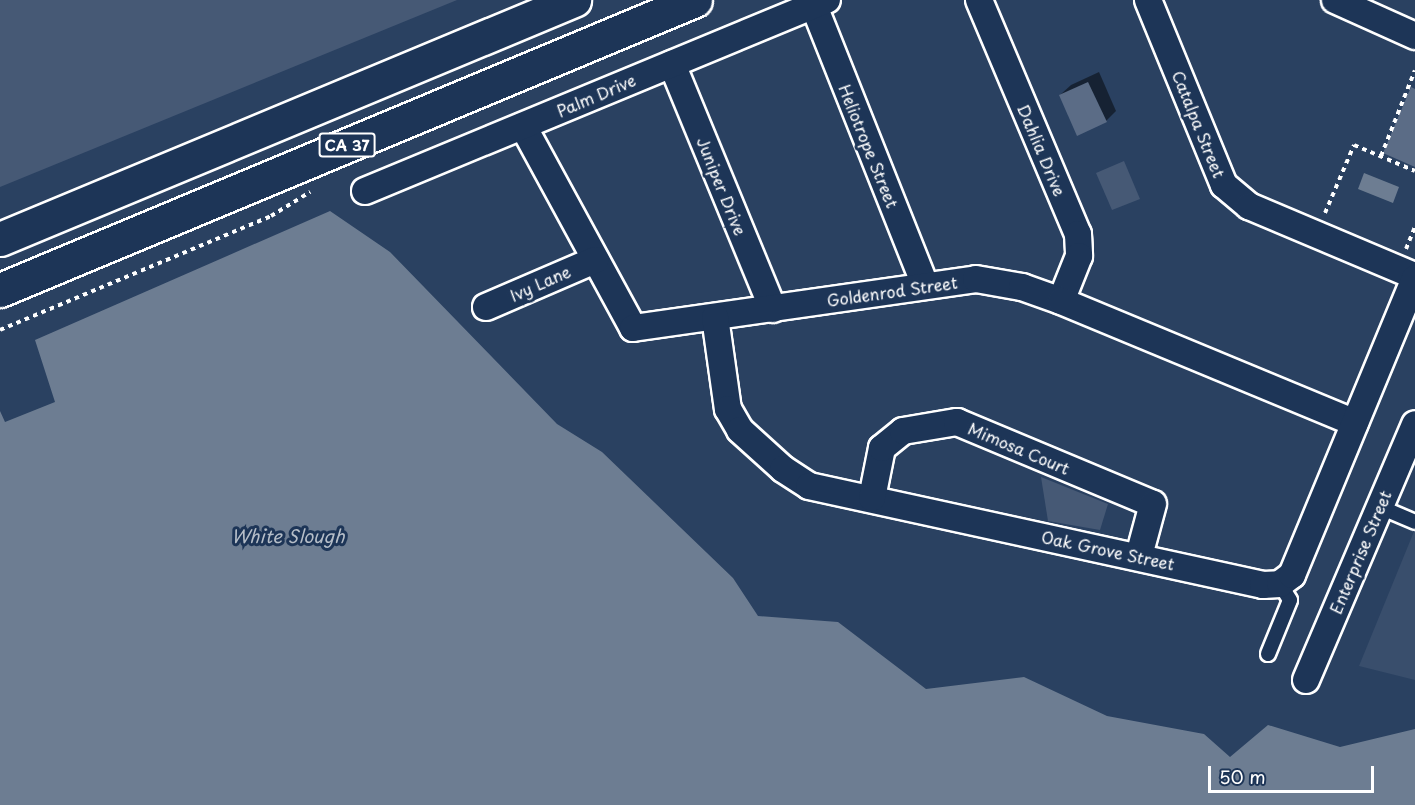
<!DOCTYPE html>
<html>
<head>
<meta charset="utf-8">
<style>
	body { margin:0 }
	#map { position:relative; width:1415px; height:805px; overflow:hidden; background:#2a4161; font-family:"Playpen Sans",sans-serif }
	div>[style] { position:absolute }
	.built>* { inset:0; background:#394e6c }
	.green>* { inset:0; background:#465975 }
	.water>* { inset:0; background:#6d7d92 }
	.shadow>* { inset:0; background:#0007 }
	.building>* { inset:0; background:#5b6c86 }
	.path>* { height:4px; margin-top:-2px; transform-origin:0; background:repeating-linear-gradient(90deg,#fff 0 4.5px,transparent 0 9px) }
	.roads { filter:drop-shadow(2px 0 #fff) drop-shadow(-2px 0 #fff) drop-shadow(0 2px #fff) drop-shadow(0 -2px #fff) }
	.lane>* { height:14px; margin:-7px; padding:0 7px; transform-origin:7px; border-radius:7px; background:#1d3557 }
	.street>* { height:26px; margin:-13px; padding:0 13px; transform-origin:13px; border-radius:13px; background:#1d3557 }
	.highway>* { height:33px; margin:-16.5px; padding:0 16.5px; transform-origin:16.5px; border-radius:16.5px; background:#1d3557 }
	span { translate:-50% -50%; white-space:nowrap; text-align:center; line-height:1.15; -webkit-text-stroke:6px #1d3557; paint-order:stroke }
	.shield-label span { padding:2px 4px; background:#1d3557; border:2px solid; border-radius:4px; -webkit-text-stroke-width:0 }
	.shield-label { font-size:15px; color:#fff; font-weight:700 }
	.street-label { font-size:16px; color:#fff }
	.water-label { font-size:18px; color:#b6bec8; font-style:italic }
	.scale { position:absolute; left:1208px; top:766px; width:166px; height:27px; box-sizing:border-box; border:3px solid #fff; border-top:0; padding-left:8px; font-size:18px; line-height:21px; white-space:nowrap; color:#fff; -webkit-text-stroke:4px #1d3557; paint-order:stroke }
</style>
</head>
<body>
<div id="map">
	<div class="built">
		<div style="clip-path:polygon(1415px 529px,1415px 680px,1359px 666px)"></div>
	</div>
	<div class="green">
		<div style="clip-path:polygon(0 0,457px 0,0 187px)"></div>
		<div style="clip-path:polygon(1124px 161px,1140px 199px,1112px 210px,1096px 173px)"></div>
		<div style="clip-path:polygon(1041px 477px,1108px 504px,1100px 530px,1048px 521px)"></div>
	</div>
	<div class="water">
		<div style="clip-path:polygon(1364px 173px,1399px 187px,1393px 203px,1358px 189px)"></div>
		<div style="clip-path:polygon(330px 211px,390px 252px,557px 424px,602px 452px,733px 578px,758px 616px,838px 622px,926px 689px,1024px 677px,1107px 716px,1204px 734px,1230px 757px,1268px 725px,1340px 747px,1415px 729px,1415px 805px,0 805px,0 411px,5px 422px,55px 402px,35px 340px)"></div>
	</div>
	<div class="shadow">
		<div style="clip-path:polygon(1099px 72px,1116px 111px,1106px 121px,1060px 95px,1071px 85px)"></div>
	</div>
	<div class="building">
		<div style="clip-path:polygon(1088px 82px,1107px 122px,1077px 136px,1059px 95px)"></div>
		<div style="clip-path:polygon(1411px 87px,1415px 89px,1415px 167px,1383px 153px)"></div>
	</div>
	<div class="path">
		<div style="left:1381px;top:156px;width:92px;rotate:-68.4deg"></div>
		<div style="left:1325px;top:213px;width:74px;rotate:-66.9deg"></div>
		<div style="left:1354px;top:145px;width:66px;rotate:23.1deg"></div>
		<div style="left:1406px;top:249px;width:24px;rotate:-68deg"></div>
		<div style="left:0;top:330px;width:294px;rotate:-22.8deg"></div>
		<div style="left:271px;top:216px;width:46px;rotate:-31.6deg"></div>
	</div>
	<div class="roads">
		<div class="lane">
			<div style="left:1380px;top:507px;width:38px;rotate:23deg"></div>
			<div style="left:1268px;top:654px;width:58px;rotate:-67.8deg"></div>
			<div style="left:1290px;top:600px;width:19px;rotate:-122deg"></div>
		</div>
		<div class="street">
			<div style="left:979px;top:0;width:254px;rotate:67.1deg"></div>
			<div style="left:1078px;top:234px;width:22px;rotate:87deg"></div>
			<div style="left:1079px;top:256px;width:48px;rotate:111.8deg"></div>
			<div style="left:1148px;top:0;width:200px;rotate:67.7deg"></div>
			<div style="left:1224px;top:185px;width:33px;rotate:40deg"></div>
			<div style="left:1249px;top:206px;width:180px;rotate:22.9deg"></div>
			<div style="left:1335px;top:0;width:88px;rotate:24.2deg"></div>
			<div style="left:814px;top:6px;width:300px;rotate:68.3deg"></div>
			<div style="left:672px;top:64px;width:265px;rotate:67.6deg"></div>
			<div style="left:523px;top:126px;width:230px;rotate:61.4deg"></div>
			<div style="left:633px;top:328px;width:346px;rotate:-8.1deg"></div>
			<div style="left:976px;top:279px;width:47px;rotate:9.9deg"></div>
			<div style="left:1022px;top:287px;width:41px;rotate:19.7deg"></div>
			<div style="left:1061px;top:301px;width:318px;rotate:22.5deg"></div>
			<div style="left:365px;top:191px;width:500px;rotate:-22.5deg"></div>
			<div style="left:486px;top:307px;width:119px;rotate:-23.3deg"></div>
			<div style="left:715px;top:317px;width:93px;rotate:82deg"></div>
			<div style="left:728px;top:409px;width:24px;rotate:60deg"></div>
			<div style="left:740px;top:430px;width:58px;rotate:42.2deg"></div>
			<div style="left:783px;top:469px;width:31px;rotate:33deg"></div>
			<div style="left:809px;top:486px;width:465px;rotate:12.3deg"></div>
			<div style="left:1263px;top:585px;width:17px;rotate:-3deg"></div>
			<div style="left:1280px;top:584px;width:15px;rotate:-37deg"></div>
			<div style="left:1292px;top:575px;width:321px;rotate:-67.5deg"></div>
			<div style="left:872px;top:498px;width:51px;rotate:-78.7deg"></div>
			<div style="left:882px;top:448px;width:27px;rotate:-39deg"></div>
			<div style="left:903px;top:431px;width:55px;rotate:-9.5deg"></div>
			<div style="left:957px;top:422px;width:212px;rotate:22.7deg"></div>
			<div style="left:1153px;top:504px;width:54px;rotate:105.1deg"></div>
			<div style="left:1306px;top:680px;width:278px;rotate:-66.9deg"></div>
		</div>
		<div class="highway">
			<div style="left:0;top:239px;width:622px;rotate:-22.61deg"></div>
			<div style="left:0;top:290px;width:753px;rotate:-22.65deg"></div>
		</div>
	</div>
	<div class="shield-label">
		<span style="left:347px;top:145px">CA 37</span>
	</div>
	<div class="street-label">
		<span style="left:596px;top:95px;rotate:-23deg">Palm Drive</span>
		<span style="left:1199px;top:124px;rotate:68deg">Catalpa Street</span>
		<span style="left:869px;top:146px;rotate:68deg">Heliotrope Street</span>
		<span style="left:1042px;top:150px;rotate:67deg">Dahlia Drive</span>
		<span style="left:722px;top:186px;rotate:68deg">Juniper Drive</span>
		<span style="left:540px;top:283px;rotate:-24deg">Ivy Lane</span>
		<span style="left:892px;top:291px;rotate:-8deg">Goldenrod Street</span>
		<span style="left:1019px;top:448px;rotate:23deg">Mimosa Court</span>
		<span style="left:1108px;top:550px;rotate:12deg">Oak Grove Street</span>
		<span style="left:1360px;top:552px;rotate:-67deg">Enterprise Street</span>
	</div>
	<div class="water-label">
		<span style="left:288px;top:536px">White Slough</span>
	</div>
	<div class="scale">50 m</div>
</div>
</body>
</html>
